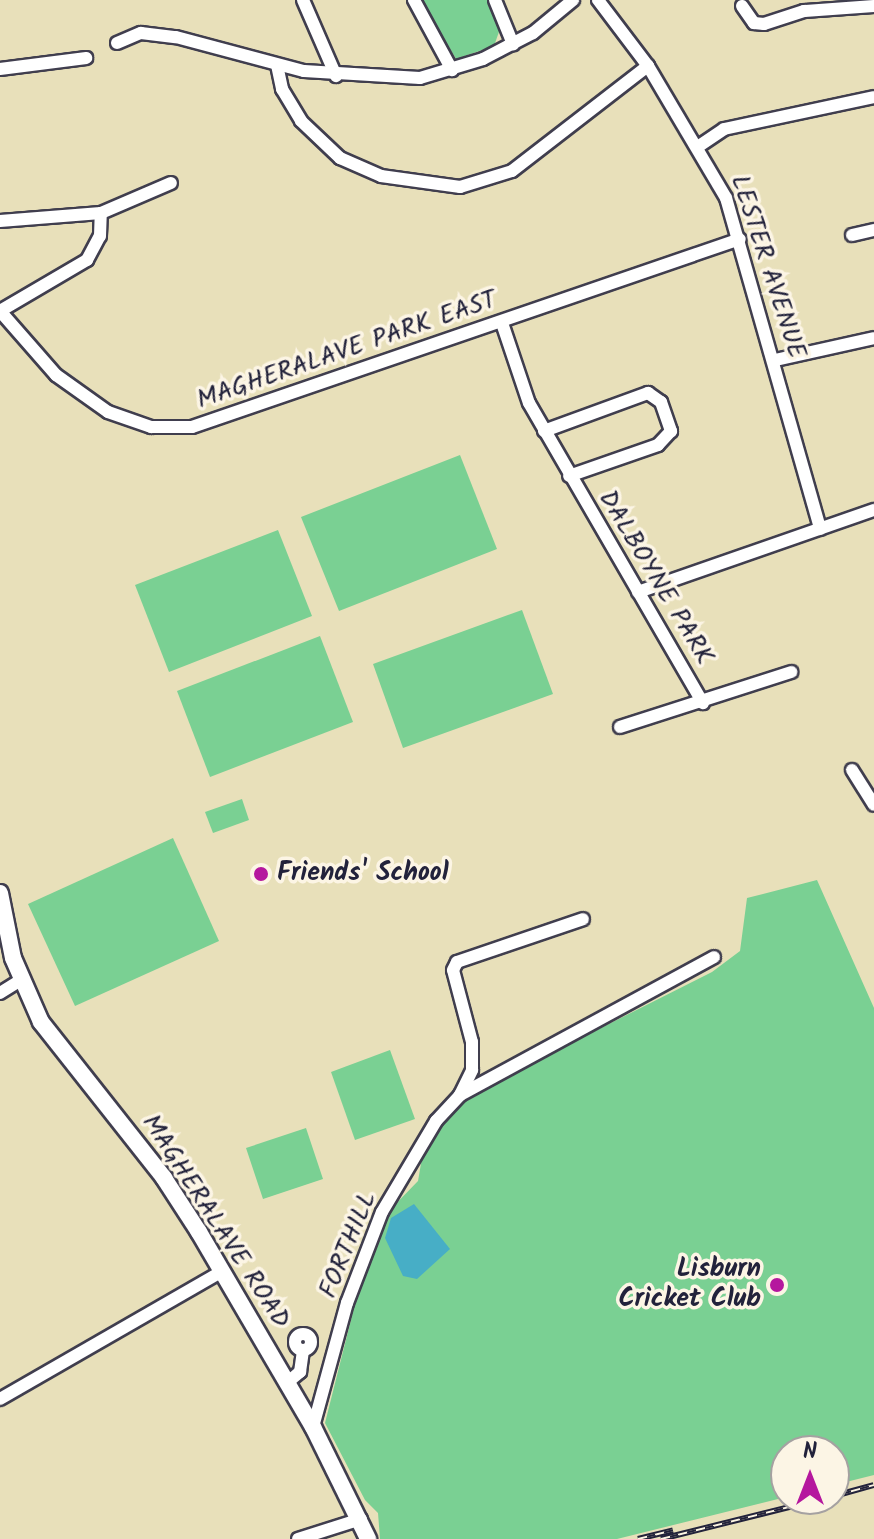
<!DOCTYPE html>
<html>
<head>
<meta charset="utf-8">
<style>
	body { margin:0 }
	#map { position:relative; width:874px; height:1539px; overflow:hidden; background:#e8e0ba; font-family:Kalam,sans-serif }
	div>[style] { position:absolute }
	.green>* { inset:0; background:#7ad093 }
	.water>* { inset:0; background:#47aec6 }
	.roads { filter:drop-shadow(2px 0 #403e4e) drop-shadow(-2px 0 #403e4e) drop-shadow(0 2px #403e4e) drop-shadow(0 -2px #403e4e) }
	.minor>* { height:12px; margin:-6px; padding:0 6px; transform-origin:6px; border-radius:6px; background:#fff }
	.minor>.ring { margin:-6px; padding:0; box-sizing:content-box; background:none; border:12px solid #fff; border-radius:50% }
	.tertiary>* { height:16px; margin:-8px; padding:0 8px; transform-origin:8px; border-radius:8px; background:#fff }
	.rail>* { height:6px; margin-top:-3px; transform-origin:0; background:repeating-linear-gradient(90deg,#fcf5e5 0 9px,#22223b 0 18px); box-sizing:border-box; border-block:2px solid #22223b }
	.dots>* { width:22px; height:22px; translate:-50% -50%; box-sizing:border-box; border:4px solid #fcf5e5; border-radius:50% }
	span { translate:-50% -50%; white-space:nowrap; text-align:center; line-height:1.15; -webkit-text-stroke:7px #fcf5e5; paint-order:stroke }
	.street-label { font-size:26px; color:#22223b }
	.poi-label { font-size:26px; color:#22223b; font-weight:700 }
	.left { translate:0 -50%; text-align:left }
	.right { translate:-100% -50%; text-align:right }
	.north { position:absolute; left:770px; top:1435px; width:80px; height:80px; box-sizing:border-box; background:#fcf5e5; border:2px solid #a5a1a1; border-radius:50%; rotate:0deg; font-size:22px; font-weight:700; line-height:32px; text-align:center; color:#22223b }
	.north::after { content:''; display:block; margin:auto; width:28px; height:36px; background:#b5179e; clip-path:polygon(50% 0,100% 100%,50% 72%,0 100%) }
</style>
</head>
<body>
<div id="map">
	<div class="green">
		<div style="clip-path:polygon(421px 0,491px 0,500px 29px,494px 46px,456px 59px)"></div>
		<div style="clip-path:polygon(460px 455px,497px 549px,339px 611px,301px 517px)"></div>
		<div style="clip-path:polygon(278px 530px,312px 616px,169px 672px,135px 585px)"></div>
		<div style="clip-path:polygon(522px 610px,553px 694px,403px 748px,373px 664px)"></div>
		<div style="clip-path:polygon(320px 636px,353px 722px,210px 777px,177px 691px)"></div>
		<div style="clip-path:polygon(242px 799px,249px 820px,213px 833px,205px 812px)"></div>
		<div style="clip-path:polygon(173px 838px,219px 941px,75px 1006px,28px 904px)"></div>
		<div style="clip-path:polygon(817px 880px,874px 1008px,874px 1475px,834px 1485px,834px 1451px,786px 1451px,786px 1497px,617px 1539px,380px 1539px,378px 1513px,365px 1500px,325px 1423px,361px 1280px,385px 1215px,418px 1181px,423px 1152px,439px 1124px,462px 1098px,712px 972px,740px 951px,747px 898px)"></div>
		<div style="clip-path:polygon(390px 1050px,415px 1119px,355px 1140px,331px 1072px)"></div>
		<div style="clip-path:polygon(306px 1128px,323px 1179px,263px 1199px,246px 1148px)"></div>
	</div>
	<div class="water">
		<div style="clip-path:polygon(414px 1204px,450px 1249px,417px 1279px,403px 1276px,385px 1238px,391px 1218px)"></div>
	</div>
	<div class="roads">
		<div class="minor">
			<div style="left:303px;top:0;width:83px;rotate:66.5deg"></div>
			<div style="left:414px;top:0;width:80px;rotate:61.5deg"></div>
			<div style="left:495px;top:0;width:48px;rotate:67.8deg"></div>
			<div style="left:598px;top:0;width:83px;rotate:52.9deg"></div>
			<div style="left:648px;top:66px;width:153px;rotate:59.4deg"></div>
			<div style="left:726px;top:198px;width:344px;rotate:74.1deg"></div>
			<div style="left:742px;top:6px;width:21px;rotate:55deg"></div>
			<div style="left:754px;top:23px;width:10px;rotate:6deg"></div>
			<div style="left:764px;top:24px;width:42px;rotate:-18deg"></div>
			<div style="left:804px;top:11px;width:70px;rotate:-4.1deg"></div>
			<div style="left:117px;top:43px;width:26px;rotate:-23deg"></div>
			<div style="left:141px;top:33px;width:35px;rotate:7deg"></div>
			<div style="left:176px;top:37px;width:132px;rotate:14.9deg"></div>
			<div style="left:304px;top:71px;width:116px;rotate:3.5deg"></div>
			<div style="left:420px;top:78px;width:66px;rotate:-16.8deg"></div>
			<div style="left:483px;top:59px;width:56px;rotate:-27.5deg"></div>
			<div style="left:533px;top:33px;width:52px;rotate:-39.5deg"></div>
			<div style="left:277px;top:65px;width:25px;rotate:78deg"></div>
			<div style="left:282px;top:89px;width:37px;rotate:59deg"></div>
			<div style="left:301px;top:121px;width:54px;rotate:43.5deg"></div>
			<div style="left:340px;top:158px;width:45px;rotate:23.7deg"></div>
			<div style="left:381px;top:176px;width:80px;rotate:7.9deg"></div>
			<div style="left:460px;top:187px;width:54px;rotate:-17.1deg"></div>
			<div style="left:512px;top:171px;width:172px;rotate:-37.7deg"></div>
			<div style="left:0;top:69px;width:87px;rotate:-7.3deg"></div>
			<div style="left:699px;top:146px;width:30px;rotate:-34deg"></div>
			<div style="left:724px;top:129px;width:153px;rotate:-12deg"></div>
			<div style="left:0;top:221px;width:101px;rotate:-4.5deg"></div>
			<div style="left:101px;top:213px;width:76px;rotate:-23.2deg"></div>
			<div style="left:852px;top:235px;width:23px;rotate:-13deg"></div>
			<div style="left:0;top:311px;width:85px;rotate:48.8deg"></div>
			<div style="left:56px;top:375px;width:64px;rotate:35.4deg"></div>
			<div style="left:108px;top:412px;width:46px;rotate:19.2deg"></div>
			<div style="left:151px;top:427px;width:41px"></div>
			<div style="left:192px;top:427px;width:579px;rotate:-18.94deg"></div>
			<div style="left:0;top:311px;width:101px;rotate:-30.4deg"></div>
			<div style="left:87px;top:260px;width:27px;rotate:-62deg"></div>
			<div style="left:100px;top:236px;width:23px;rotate:-88deg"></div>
			<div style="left:502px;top:323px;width:84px;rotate:71.4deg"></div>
			<div style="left:529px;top:403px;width:347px;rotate:59.9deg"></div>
			<div style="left:775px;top:360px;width:101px;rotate:-12.5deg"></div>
			<div style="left:544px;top:431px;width:111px;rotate:-20.1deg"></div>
			<div style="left:648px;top:393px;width:16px;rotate:35deg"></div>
			<div style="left:661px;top:402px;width:31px;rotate:71deg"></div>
			<div style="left:671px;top:431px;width:19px;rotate:133deg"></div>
			<div style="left:658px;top:445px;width:94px;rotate:160.8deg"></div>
			<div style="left:638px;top:592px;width:250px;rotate:-19.2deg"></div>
			<div style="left:620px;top:727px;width:180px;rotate:-17.8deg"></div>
			<div style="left:852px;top:770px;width:41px;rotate:57.8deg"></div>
			<div style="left:0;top:993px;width:26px;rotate:-32deg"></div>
			<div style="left:460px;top:1095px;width:28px;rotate:-64deg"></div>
			<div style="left:472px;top:1070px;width:28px;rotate:-90deg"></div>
			<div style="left:472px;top:1042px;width:74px;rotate:-104.8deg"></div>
			<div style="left:453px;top:970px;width:9px;rotate:-63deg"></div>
			<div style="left:457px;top:962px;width:133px;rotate:-18.8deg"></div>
			<div class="ring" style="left:295px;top:1334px;width:4px;height:4px"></div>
			<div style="left:288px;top:1382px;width:16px;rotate:-40deg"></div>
			<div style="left:300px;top:1372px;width:22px;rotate:-82deg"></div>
			<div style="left:0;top:1399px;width:257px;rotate:-29.9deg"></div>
			<div style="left:313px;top:1427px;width:129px;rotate:-74.7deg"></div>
			<div style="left:347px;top:1303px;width:97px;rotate:-69deg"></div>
			<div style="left:382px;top:1212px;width:106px;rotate:-59.3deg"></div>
			<div style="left:436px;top:1121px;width:35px;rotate:-47deg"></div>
			<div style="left:460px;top:1095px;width:289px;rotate:-28.5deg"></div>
			<div style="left:298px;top:1539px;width:66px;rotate:-17.6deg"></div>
		</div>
		<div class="tertiary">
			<div style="left:0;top:893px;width:66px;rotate:78.7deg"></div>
			<div style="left:13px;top:958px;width:70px;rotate:66.4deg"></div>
			<div style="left:41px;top:1022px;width:199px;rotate:51.7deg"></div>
			<div style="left:164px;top:1178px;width:64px;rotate:57.1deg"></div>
			<div style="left:199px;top:1232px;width:226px;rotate:59.7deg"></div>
			<div style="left:313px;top:1427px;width:125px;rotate:63.8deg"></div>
		</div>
	</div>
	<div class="rail">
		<div style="left:834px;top:1496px;width:41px;rotate:-15.4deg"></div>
		<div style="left:638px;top:1539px;width:36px;rotate:-14deg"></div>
		<div style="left:661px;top:1539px;width:165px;rotate:-14deg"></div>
	</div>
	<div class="dots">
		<div style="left:261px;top:874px;background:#b5179e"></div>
		<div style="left:777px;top:1285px;background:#b5179e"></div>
	</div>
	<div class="street-label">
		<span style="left:767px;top:267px;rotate:72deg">LESTER AVENUE</span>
		<span style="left:347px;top:351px;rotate:-19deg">MAGHERALAVE PARK EAST</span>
		<span style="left:655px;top:578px;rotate:59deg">DALBOYNE PARK</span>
		<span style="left:215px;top:1222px;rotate:57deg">MAGHERALAVE ROAD</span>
		<span style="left:349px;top:1245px;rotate:-68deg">FORTHILL</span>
	</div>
	<div class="poi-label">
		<span class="left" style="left:277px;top:874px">Friends' School</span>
		<span class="right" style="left:761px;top:1285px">Lisburn<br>Cricket Club</span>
	</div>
	<div class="north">N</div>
</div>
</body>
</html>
